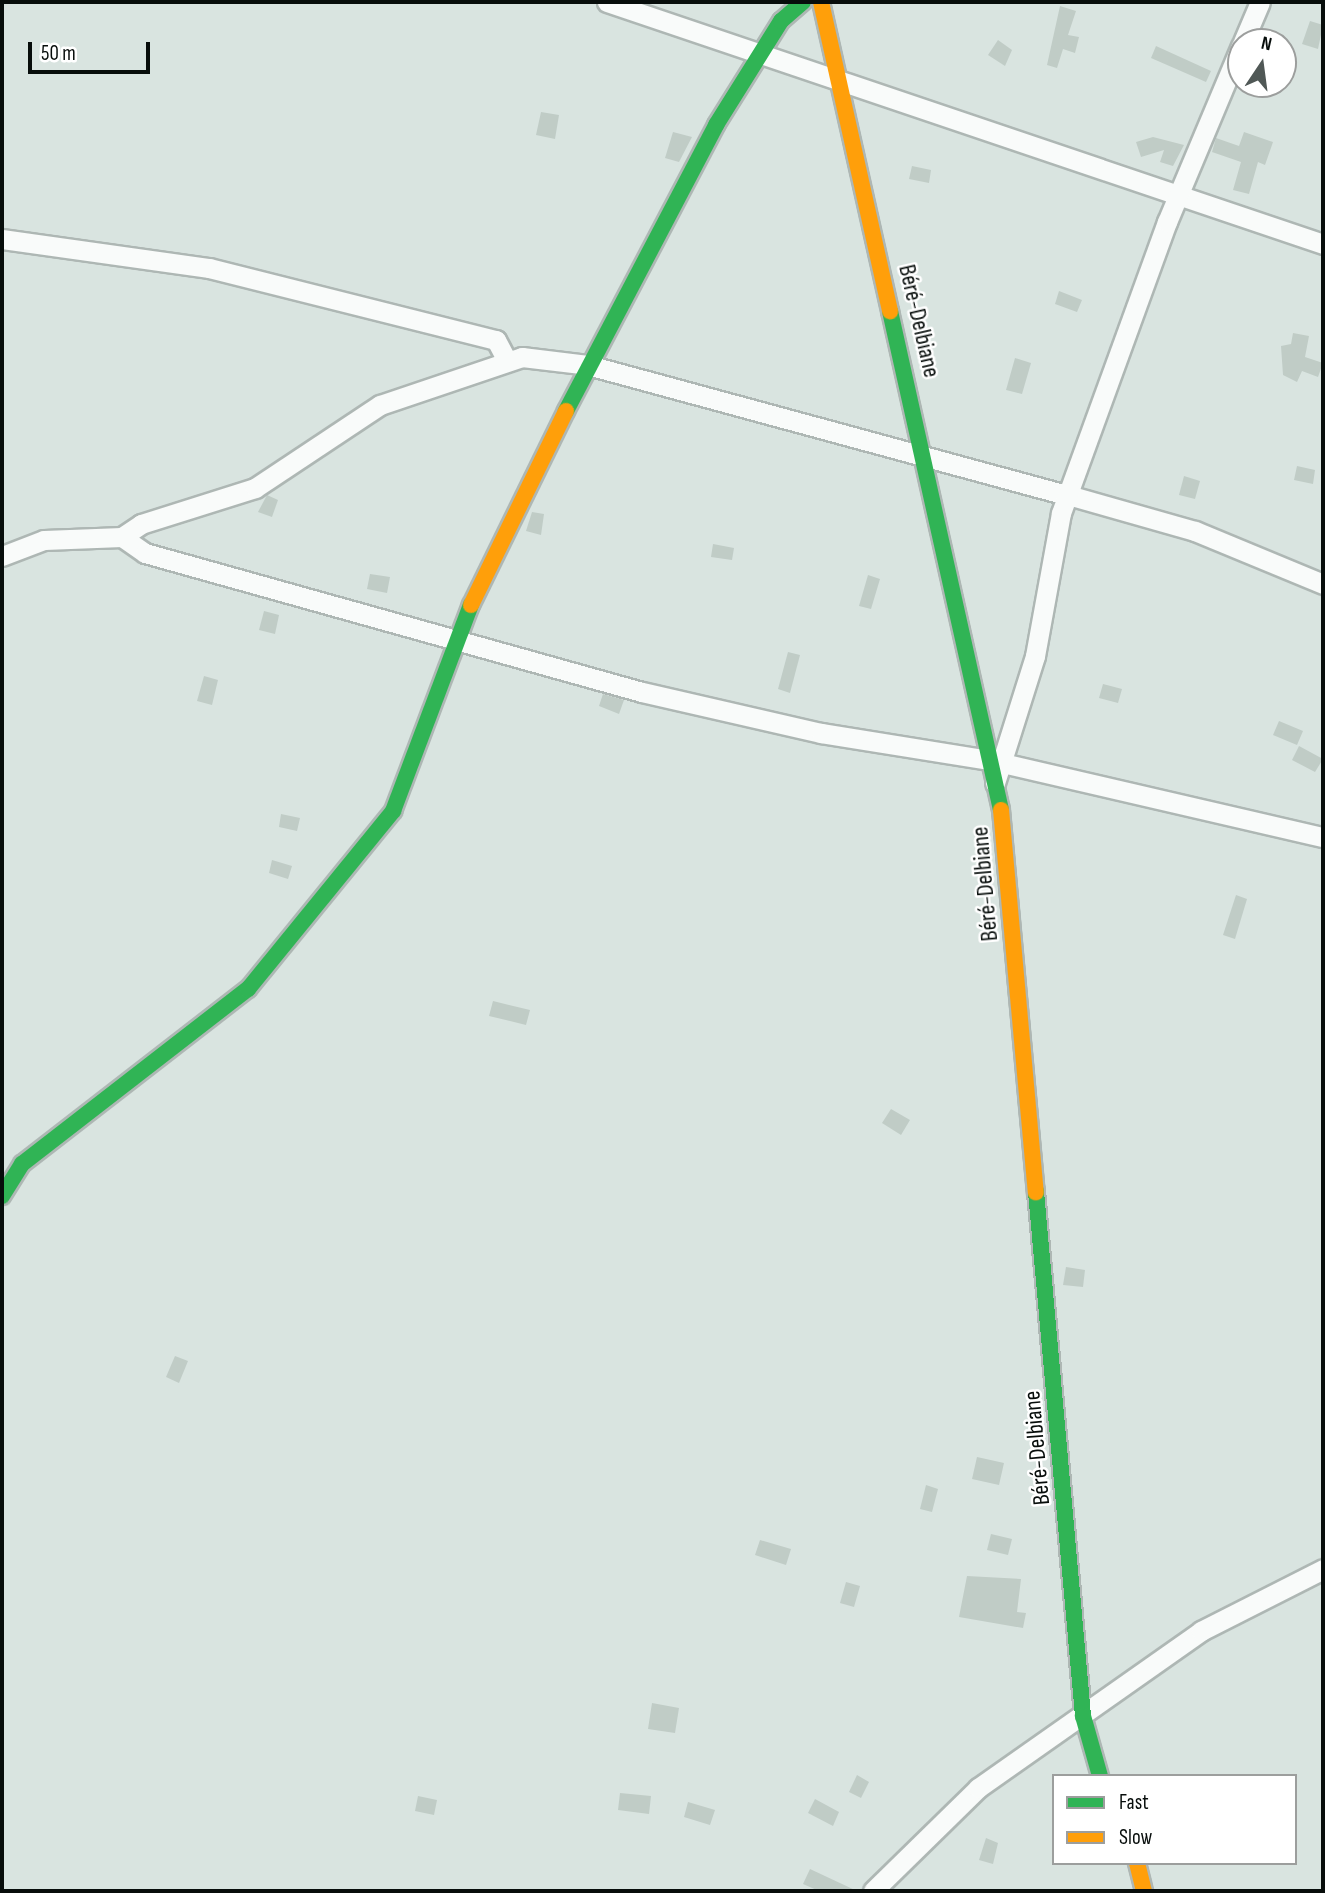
<!DOCTYPE html>
<html>
<head>
<meta charset="utf-8">
<style>
	body { margin:0 }
	#map { position:relative; width:1325px; height:1893px; overflow:hidden; background:#d9e4e0; font-family:"Sofia Sans Condensed",sans-serif }
	div>[style] { position:absolute }
	.building>* { inset:0; background:#c0ccc6 }
	.roads { filter:drop-shadow(2px 0 #aeb7b4) drop-shadow(-2px 0 #aeb7b4) drop-shadow(0 2px #aeb7b4) drop-shadow(0 -2px #aeb7b4) }
	.street>* { height:19px; margin:-9.5px; padding:0 9.5px; transform-origin:9.5px; border-radius:9.5px; background:#f9fbfa }
	.fast>* { height:16px; margin:-8px; padding:0 8px; transform-origin:8px; border-radius:8px; background:#30b455 }
	.slow>* { height:16px; margin:-8px; padding:0 8px; transform-origin:8px; border-radius:8px; background:#ff9f0a }
	span { translate:-50% -50%; white-space:nowrap; text-align:center; line-height:1.15; -webkit-text-stroke:5px #fff; paint-order:stroke }
	.street-label { font-size:24px; color:#070d0b }
	.frame { position:absolute; inset:0; border:4px solid #070d0b; pointer-events:none }
	.legend { position:absolute; left:1052px; top:1774px; width:245px; height:91px; box-sizing:border-box; background:#fff; border:2px solid #9c9e9d; margin:0; padding:9px 12px; list-style:none; font-size:21px; color:#070d0b }
	.legend li { display:flex; align-items:center; gap:14px; height:35px }
	.legend b { width:35px; border:2px solid #9c9e9d }
	.north { position:absolute; left:1227px; top:28px; width:70px; height:70px; box-sizing:border-box; background:#fff; border:2px solid #9c9e9d; border-radius:50%; rotate:13deg; font-size:19px; font-weight:700; line-height:28px; text-align:center; color:#070d0b }
	.north::after { content:''; display:block; margin:auto; width:24px; height:32px; background:#505856; clip-path:polygon(50% 0,100% 100%,50% 72%,0 100%) }
	.scale { position:absolute; left:28px; top:42px; width:122px; height:32px; box-sizing:border-box; border:4px solid #070d0b; border-top:0; padding-left:9px; font-size:21px; line-height:24px; white-space:nowrap; color:#070d0b; -webkit-text-stroke:5px #fff; paint-order:stroke }
</style>
</head>
<body>
<div id="map">
	<div class="building">
		<div style="clip-path:polygon(1060px 6px,1076px 11px,1068px 35px,1079px 37px,1075px 53px,1063px 49px,1057px 68px,1047px 65px)"></div>
		<div style="clip-path:polygon(1310px 21px,1323px 25px,1318px 49px,1302px 44px)"></div>
		<div style="clip-path:polygon(998px 40px,1012px 50px,1005px 66px,988px 55px)"></div>
		<div style="clip-path:polygon(1156px 46px,1211px 71px,1206px 82px,1151px 58px)"></div>
		<div style="clip-path:polygon(541px 112px,559px 115px,555px 139px,536px 135px)"></div>
		<div style="clip-path:polygon(673px 132px,692px 137px,679px 162px,665px 158px)"></div>
		<div style="clip-path:polygon(1244px 132px,1273px 142px,1265px 165px,1258px 162px,1249px 194px,1233px 190px,1241px 162px,1212px 152px,1216px 138px,1239px 146px)"></div>
		<div style="clip-path:polygon(1153px 137px,1184px 145px,1173px 166px,1160px 162px,1164px 150px,1141px 157px,1136px 142px)"></div>
		<div style="clip-path:polygon(912px 166px,931px 170px,929px 183px,909px 179px)"></div>
		<div style="clip-path:polygon(1059px 291px,1082px 300px,1077px 312px,1055px 304px)"></div>
		<div style="clip-path:polygon(1293px 333px,1309px 336px,1305px 357px,1323px 363px,1318px 377px,1302px 371px,1297px 382px,1283px 375px,1281px 346px,1291px 344px)"></div>
		<div style="clip-path:polygon(1015px 358px,1031px 363px,1022px 394px,1006px 390px)"></div>
		<div style="clip-path:polygon(1297px 466px,1315px 470px,1313px 484px,1294px 480px)"></div>
		<div style="clip-path:polygon(1184px 476px,1200px 481px,1195px 499px,1179px 495px)"></div>
		<div style="clip-path:polygon(267px 495px,278px 500px,272px 517px,258px 512px)"></div>
		<div style="clip-path:polygon(532px 512px,544px 514px,541px 535px,526px 531px)"></div>
		<div style="clip-path:polygon(713px 544px,734px 548px,732px 560px,711px 557px)"></div>
		<div style="clip-path:polygon(370px 574px,390px 577px,387px 593px,367px 589px)"></div>
		<div style="clip-path:polygon(868px 575px,880px 579px,871px 609px,859px 606px)"></div>
		<div style="clip-path:polygon(264px 611px,279px 615px,275px 634px,259px 630px)"></div>
		<div style="clip-path:polygon(788px 652px,800px 655px,790px 693px,778px 689px)"></div>
		<div style="clip-path:polygon(204px 676px,218px 680px,212px 705px,197px 701px)"></div>
		<div style="clip-path:polygon(1103px 684px,1122px 689px,1118px 703px,1099px 698px)"></div>
		<div style="clip-path:polygon(603px 694px,624px 700px,619px 714px,599px 706px)"></div>
		<div style="clip-path:polygon(1279px 721px,1303px 731px,1297px 745px,1273px 735px)"></div>
		<div style="clip-path:polygon(1299px 746px,1323px 759px,1315px 772px,1292px 760px)"></div>
		<div style="clip-path:polygon(281px 814px,300px 818px,297px 831px,279px 827px)"></div>
		<div style="clip-path:polygon(272px 860px,292px 866px,288px 879px,269px 873px)"></div>
		<div style="clip-path:polygon(1236px 895px,1247px 899px,1235px 939px,1223px 935px)"></div>
		<div style="clip-path:polygon(493px 1001px,530px 1010px,526px 1025px,489px 1016px)"></div>
		<div style="clip-path:polygon(891px 1109px,910px 1120px,901px 1135px,882px 1123px)"></div>
		<div style="clip-path:polygon(1066px 1267px,1085px 1270px,1083px 1287px,1063px 1285px)"></div>
		<div style="clip-path:polygon(175px 1356px,188px 1361px,179px 1383px,166px 1377px)"></div>
		<div style="clip-path:polygon(977px 1457px,1004px 1463px,999px 1485px,972px 1479px)"></div>
		<div style="clip-path:polygon(926px 1485px,938px 1489px,932px 1512px,920px 1509px)"></div>
		<div style="clip-path:polygon(991px 1534px,1012px 1539px,1008px 1555px,987px 1550px)"></div>
		<div style="clip-path:polygon(760px 1540px,791px 1549px,786px 1565px,755px 1555px)"></div>
		<div style="clip-path:polygon(967px 1576px,1021px 1579px,1017px 1612px,1026px 1613px,1023px 1628px,959px 1617px)"></div>
		<div style="clip-path:polygon(846px 1582px,860px 1586px,854px 1607px,840px 1603px)"></div>
		<div style="clip-path:polygon(652px 1703px,679px 1708px,675px 1733px,648px 1729px)"></div>
		<div style="clip-path:polygon(857px 1775px,869px 1782px,861px 1798px,849px 1792px)"></div>
		<div style="clip-path:polygon(620px 1793px,651px 1796px,649px 1814px,618px 1810px)"></div>
		<div style="clip-path:polygon(418px 1796px,437px 1800px,434px 1815px,415px 1811px)"></div>
		<div style="clip-path:polygon(815px 1799px,839px 1812px,833px 1826px,808px 1813px)"></div>
		<div style="clip-path:polygon(688px 1802px,715px 1810px,710px 1825px,684px 1817px)"></div>
		<div style="clip-path:polygon(986px 1838px,998px 1843px,993px 1864px,979px 1860px)"></div>
		<div style="clip-path:polygon(810px 1869px,857px 1891px,819px 1891px,803px 1884px)"></div>
	</div>
	<div class="roads">
		<div class="street">
			<div style="left:607px;top:2px;width:756px;rotate:18.67deg"></div>
			<div style="left:1243px;top:42px;width:43px;rotate:-67deg"></div>
			<div style="left:2px;top:239px;width:209px;rotate:8deg"></div>
			<div style="left:209px;top:268px;width:296px;rotate:14.1deg"></div>
			<div style="left:496px;top:340px;width:24px;rotate:62deg"></div>
			<div style="left:122px;top:537px;width:28px;rotate:35deg"></div>
			<div style="left:145px;top:553px;width:516px;rotate:15.63deg"></div>
			<div style="left:642px;top:692px;width:184px;rotate:12.9deg"></div>
			<div style="left:821px;top:733px;width:171px;rotate:9.1deg"></div>
			<div style="left:2px;top:556px;width:45px;rotate:-20.9deg"></div>
			<div style="left:44px;top:540px;width:78px;rotate:-2.2deg"></div>
			<div style="left:122px;top:537px;width:23px;rotate:-34deg"></div>
			<div style="left:141px;top:524px;width:120px;rotate:-17.5deg"></div>
			<div style="left:255px;top:488px;width:150px;rotate:-33.6deg"></div>
			<div style="left:380px;top:405px;width:150px;rotate:-18.7deg"></div>
			<div style="left:522px;top:357px;width:66px;rotate:6.9deg"></div>
			<div style="left:588px;top:365px;width:497px;rotate:15.2deg"></div>
			<div style="left:1068px;top:495px;width:132px;rotate:15.8deg"></div>
			<div style="left:1195px;top:531px;width:139px;rotate:22.5deg"></div>
			<div style="left:1002px;top:763px;width:329px;rotate:13deg"></div>
			<div style="left:995px;top:783px;width:133px;rotate:-72.5deg"></div>
			<div style="left:1035px;top:656px;width:145px;rotate:-79.7deg"></div>
			<div style="left:1061px;top:513px;width:310px;rotate:-70deg"></div>
			<div style="left:1167px;top:222px;width:191px;rotate:-67.2deg"></div>
			<div style="left:873px;top:1891px;width:147px;rotate:-44.4deg"></div>
			<div style="left:978px;top:1788px;width:273px;rotate:-35.1deg"></div>
			<div style="left:1201px;top:1631px;width:137px;rotate:-26.9deg"></div>
		</div>
		<div class="fast">
			<div style="left:890px;top:311px;width:511px;rotate:77.46deg"></div>
			<div style="left:566px;top:411px;width:323px;rotate:-62.3deg"></div>
			<div style="left:716px;top:125px;width:123px;rotate:-58deg"></div>
			<div style="left:781px;top:21px;width:29px;rotate:-41deg"></div>
			<div style="left:1036px;top:1192px;width:526px;rotate:84.87deg"></div>
			<div style="left:1083px;top:1716px;width:62px;rotate:74.2deg"></div>
			<div style="left:2px;top:1196px;width:38px;rotate:-58deg"></div>
			<div style="left:22px;top:1164px;width:286px;rotate:-37.8deg"></div>
			<div style="left:248px;top:989px;width:230px;rotate:-50.8deg"></div>
			<div style="left:393px;top:811px;width:220px;rotate:-69.3deg"></div>
		</div>
		<div class="slow">
			<div style="left:821px;top:2px;width:317px;rotate:77.4deg"></div>
			<div style="left:471px;top:605px;width:216px;rotate:-63.9deg"></div>
			<div style="left:1001px;top:810px;width:384px;rotate:84.8deg"></div>
			<div style="left:1137px;top:1863px;width:29px;rotate:76deg"></div>
		</div>
	</div>
	<div class="street-label">
		<span style="left:919px;top:321px;rotate:77deg">Béré-Delbiane</span>
		<span style="left:985px;top:884px;rotate:-95deg">Béré-Delbiane</span>
		<span style="left:1037px;top:1448px;rotate:-95deg">Béré-Delbiane</span>
	</div>
	<div class="frame"></div>
	<ul class="legend">
	<li><b style="height:9px;background:#30b455"></b>Fast</li>
	<li><b style="height:9px;background:#ff9f0a"></b>Slow</li>
	</ul>
	<div class="north">N</div>
	<div class="scale">50 m</div>
</div>
</body>
</html>
